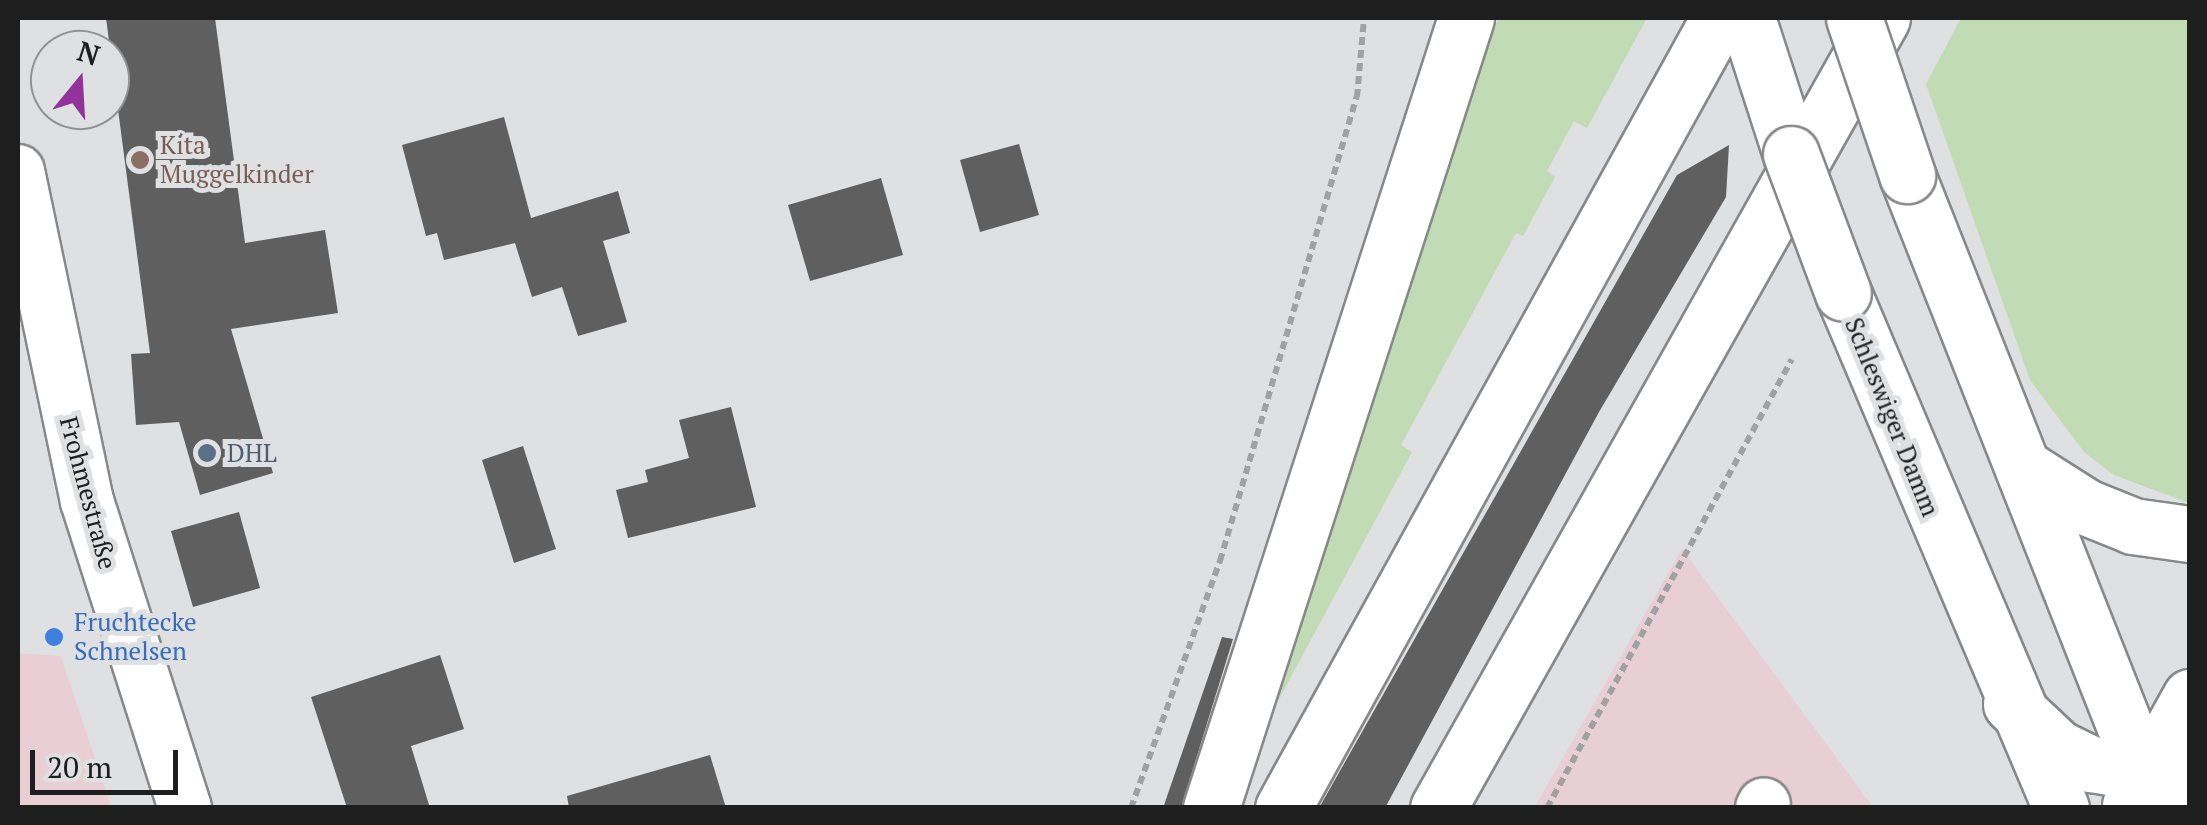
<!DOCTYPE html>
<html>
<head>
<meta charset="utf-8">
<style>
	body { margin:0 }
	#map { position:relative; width:2207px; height:825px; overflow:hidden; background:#dfe0e2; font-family:"PT Serif",serif }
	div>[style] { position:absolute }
	.industrial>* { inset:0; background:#e8cfd6 }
	.education>* { inset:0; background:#e9cfd3 }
	.green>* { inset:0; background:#c1dbb4 }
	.building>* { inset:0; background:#5f5f60 }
	.path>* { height:6px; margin-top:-3px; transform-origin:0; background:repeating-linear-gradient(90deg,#a0a1a2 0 8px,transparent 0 13px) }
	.roads { filter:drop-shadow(2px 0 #878889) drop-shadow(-2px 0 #878889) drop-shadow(0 2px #878889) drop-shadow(0 -2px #878889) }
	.minor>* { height:52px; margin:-26px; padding:0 26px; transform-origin:26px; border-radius:26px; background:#fff }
	.major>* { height:55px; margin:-27.5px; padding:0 27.5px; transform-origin:27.5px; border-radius:27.5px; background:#fff }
	.highway>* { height:55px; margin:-27.5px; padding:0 27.5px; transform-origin:27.5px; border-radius:27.5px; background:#fff }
	.bridges { filter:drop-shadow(2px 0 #878889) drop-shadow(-2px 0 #878889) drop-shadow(0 2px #878889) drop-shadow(0 -2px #878889) }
	.major-bridge>* { height:55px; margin:-27.5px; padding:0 27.5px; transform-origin:27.5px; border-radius:27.5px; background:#fff }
	.dots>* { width:28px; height:28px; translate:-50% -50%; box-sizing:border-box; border:5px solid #dfe0e2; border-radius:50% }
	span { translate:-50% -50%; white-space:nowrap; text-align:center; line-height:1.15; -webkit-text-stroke:10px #dfe0e2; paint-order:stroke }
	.education-label { font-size:25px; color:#785e54 }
	.left { translate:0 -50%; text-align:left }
	.street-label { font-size:25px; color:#1e1e1f }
	.service-label { font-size:25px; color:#4e5e75 }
	.shop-label { font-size:25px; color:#366cbe }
	.frame { position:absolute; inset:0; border:20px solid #1e1e1f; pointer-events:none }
	.north { position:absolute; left:30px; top:30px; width:100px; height:100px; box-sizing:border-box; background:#dfe0e2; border:2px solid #929294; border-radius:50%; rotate:18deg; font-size:28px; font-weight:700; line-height:40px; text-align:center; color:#1e1e1f }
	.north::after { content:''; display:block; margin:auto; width:35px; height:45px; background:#93329a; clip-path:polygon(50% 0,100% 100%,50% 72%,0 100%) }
	.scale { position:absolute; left:30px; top:750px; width:148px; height:45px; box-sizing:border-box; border:5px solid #1e1e1f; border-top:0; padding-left:12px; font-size:30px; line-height:35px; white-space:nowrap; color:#1e1e1f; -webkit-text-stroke:8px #dfe0e2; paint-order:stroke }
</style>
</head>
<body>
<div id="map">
	<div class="industrial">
		<div style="clip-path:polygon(1682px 549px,1873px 807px,1534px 808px)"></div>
	</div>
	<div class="education">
		<div style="clip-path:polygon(18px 653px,61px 656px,111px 807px,18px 807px)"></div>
	</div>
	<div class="green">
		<div style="clip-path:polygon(1498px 18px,1647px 18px,1587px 128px,1574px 121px,1547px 171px,1555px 177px,1523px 236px,1516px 233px,1401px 445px,1412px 452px,1270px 716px)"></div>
		<div style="clip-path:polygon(1961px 18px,2189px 18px,2189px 503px,2114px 475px,2084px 452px,2030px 380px,1926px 84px)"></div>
	</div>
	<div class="building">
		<div style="clip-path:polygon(106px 18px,215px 18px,245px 243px,325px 230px,338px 313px,231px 329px,273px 473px,200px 495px,179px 422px,136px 425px,131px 354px,150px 353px)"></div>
		<div style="clip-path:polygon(504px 117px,531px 218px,618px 191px,630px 233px,603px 241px,627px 322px,578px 336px,562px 287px,532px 297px,515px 243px,444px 260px,437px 233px,426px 236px,402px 145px)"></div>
		<div style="clip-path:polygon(1019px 144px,1039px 215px,980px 232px,960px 160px)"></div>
		<div style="clip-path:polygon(1729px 145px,1726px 197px,1599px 412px,1385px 808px,1319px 808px,1677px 175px)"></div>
		<div style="clip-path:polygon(881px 178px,903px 255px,810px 281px,788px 205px)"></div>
		<div style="clip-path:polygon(731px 407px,756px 507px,628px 538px,616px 490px,648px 482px,645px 470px,689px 458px,679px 420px)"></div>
		<div style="clip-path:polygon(523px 446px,556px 549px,514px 563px,482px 460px)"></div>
		<div style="clip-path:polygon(239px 512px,260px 588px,193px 607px,171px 531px)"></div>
		<div style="clip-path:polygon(1222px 637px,1233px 639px,1181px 808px,1163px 808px)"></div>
		<div style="clip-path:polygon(440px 655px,464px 729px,411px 746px,430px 808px,347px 808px,311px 697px)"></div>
		<div style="clip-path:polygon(710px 755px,726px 808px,569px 808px,567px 796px)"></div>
	</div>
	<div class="path">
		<div style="left:1131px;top:808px;width:263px;rotate:-70.2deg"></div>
		<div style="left:1220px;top:561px;width:484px;rotate:-73.6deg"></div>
		<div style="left:1357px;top:97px;width:79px;rotate:-84.9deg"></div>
		<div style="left:1547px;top:808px;width:511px;rotate:-61.38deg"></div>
	</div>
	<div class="roads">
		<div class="minor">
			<div style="left:18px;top:171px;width:337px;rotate:78.2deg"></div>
			<div style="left:87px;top:501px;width:322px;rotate:72.3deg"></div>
			<div style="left:1762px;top:808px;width:4px;rotate:-63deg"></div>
		</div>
		<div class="major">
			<div style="left:1747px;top:18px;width:143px;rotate:72.1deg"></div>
			<div style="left:1907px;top:175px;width:681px;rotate:68.45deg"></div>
			<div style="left:1843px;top:293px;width:559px;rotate:67.06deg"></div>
		</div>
		<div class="highway">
			<div style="left:2023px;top:467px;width:75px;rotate:32.4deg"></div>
			<div style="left:2086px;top:507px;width:51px;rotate:22deg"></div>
			<div style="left:2133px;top:526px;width:58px;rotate:8deg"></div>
			<div style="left:2011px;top:704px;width:64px;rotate:43.1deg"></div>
			<div style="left:2058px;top:748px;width:37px;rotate:26deg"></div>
			<div style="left:2091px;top:764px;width:100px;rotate:9.7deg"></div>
			<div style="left:2130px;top:805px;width:124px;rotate:-60.9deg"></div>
			<div style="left:1211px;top:808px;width:830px;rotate:-72.11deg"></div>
			<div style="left:1283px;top:808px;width:902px;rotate:-61.11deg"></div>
			<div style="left:1438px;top:808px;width:906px;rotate:-60.66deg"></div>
		</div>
	</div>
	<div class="bridges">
		<div class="major-bridge">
			<div style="left:1854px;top:18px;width:166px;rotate:71.3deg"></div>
			<div style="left:1791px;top:154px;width:148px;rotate:69.5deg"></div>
		</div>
	</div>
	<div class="dots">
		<div style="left:140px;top:160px;background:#8d6e63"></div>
		<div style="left:207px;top:453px;background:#5c6f8a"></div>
		<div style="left:54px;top:637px;background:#3f7fe0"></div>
	</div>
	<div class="education-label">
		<span class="left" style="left:160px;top:160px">Kita<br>Muggelkinder</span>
	</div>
	<div class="street-label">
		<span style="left:1892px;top:417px;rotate:68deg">Schleswiger Damm</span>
		<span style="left:88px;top:493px;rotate:75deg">Frohmestraße</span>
	</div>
	<div class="service-label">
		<span class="left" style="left:227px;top:453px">DHL</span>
	</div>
	<div class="shop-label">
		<span class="left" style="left:74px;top:637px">Fruchtecke<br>Schnelsen</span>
	</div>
	<div class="frame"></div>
	<div class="north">N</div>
	<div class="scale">20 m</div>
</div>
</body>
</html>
